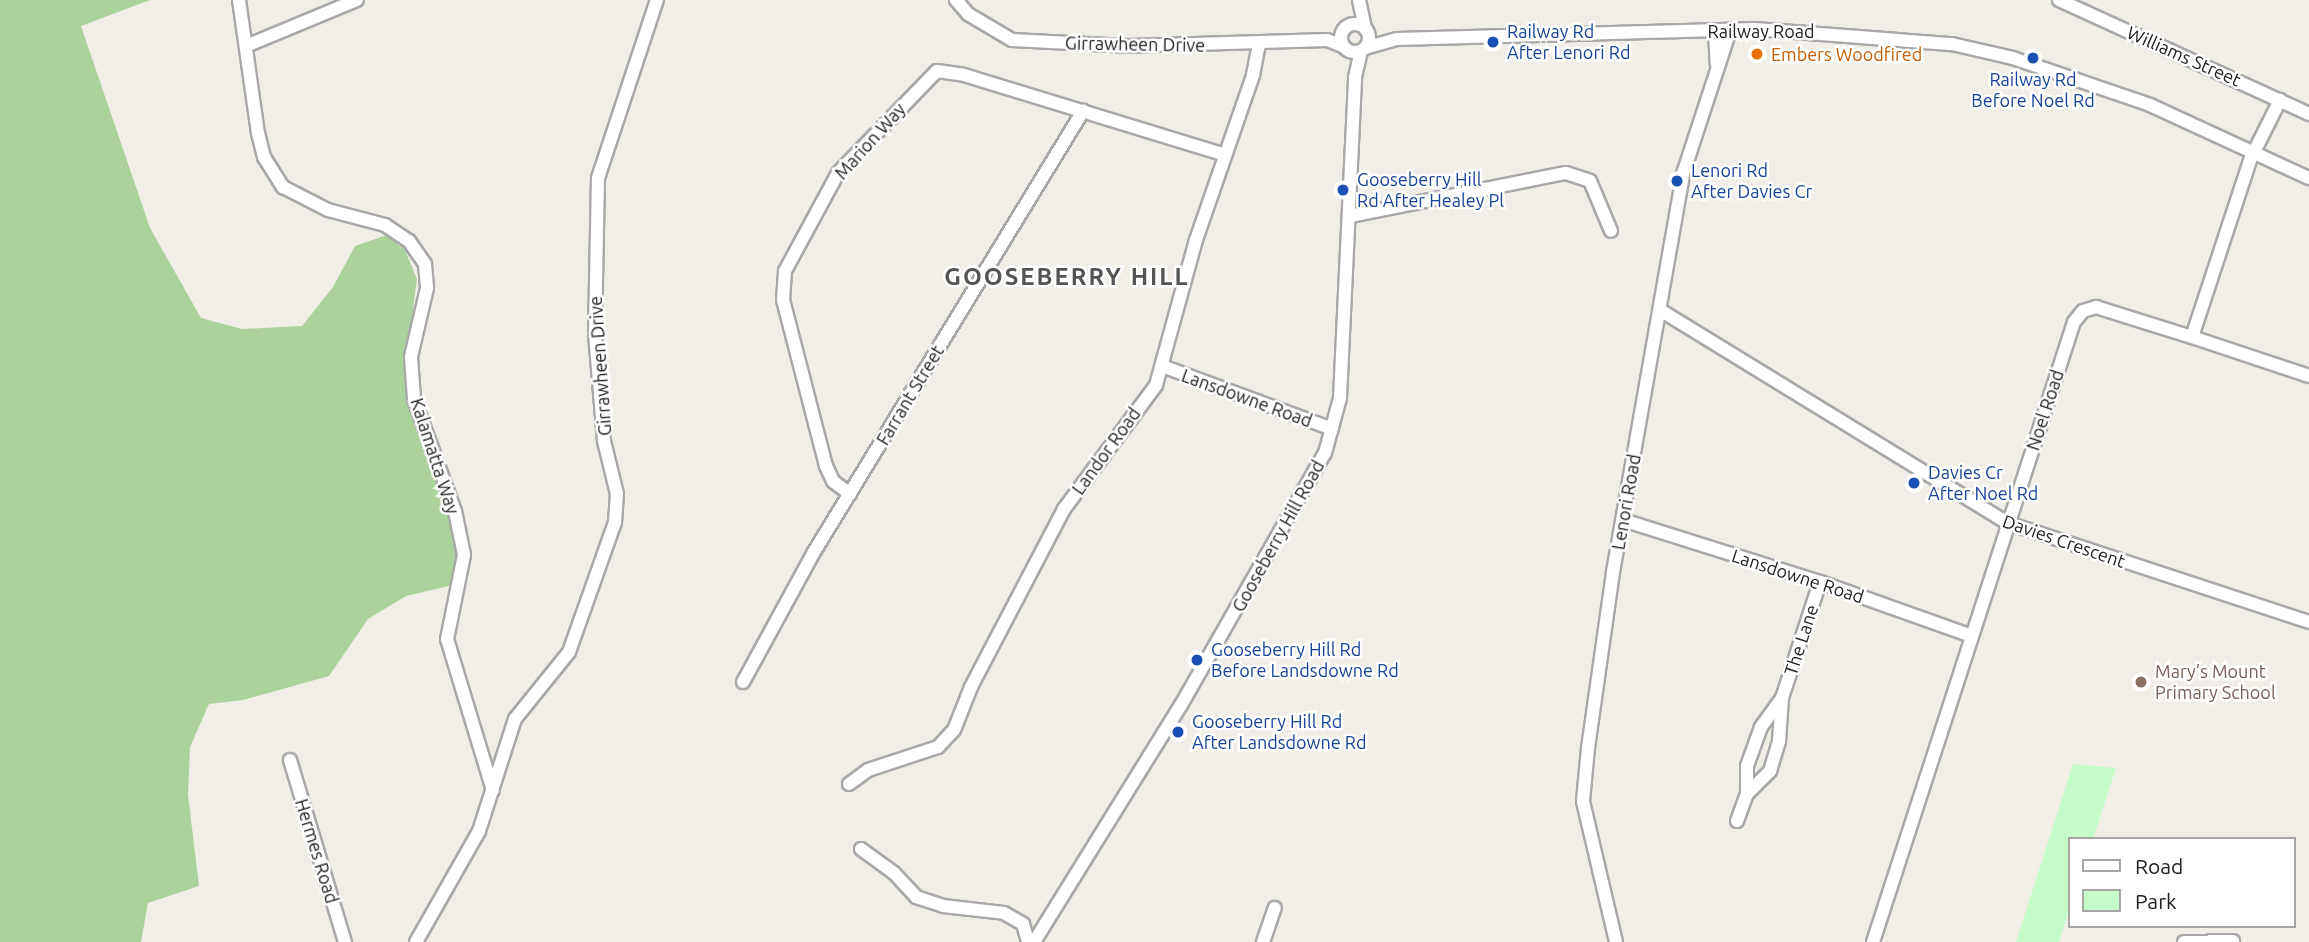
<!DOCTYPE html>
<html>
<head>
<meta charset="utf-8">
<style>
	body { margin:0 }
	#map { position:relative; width:2309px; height:942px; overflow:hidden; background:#f1eee7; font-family:Ubuntu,sans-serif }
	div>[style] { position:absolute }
	.forest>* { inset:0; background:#acd29b }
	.park>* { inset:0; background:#c5fbc8 }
	.roads { filter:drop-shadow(2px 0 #a8a8a8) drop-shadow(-2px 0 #a8a8a8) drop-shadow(0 2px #a8a8a8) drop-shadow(0 -2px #a8a8a8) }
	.minor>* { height:12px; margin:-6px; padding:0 6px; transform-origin:6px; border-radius:6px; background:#fff }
	.minor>.ring { margin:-6px; padding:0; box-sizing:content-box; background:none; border:12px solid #fff; border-radius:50% }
	.dots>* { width:19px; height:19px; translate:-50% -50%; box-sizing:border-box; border:4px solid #fff; border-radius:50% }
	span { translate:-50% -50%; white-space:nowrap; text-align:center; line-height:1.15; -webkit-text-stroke:5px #fff; paint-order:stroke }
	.street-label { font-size:18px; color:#212121 }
	.transit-label { font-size:18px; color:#164399 }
	.left { translate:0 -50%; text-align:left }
	.food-label { font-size:18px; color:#c56008 }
	.education-label { font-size:18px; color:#785e54 }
	.district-label { font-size:24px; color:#545454; font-weight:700; letter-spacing:2px }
	.legend { position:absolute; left:2068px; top:837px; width:228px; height:91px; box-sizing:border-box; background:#fff; border:2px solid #a6a6a6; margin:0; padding:9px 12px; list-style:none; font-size:21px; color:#212121 }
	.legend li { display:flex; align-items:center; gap:14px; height:35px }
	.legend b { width:35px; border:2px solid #a6a6a6 }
</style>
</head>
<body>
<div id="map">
	<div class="forest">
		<div style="clip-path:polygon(0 0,150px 0,81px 26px,150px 228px,201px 318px,242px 329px,302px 326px,333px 287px,355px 246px,387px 235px,405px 250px,417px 279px,404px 381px,446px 494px,460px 556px,453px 585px,406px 596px,368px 619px,329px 676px,243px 700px,209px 704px,190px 747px,188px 795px,199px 886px,148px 903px,141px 942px,0 942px)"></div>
	</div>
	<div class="park">
		<div style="clip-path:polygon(2073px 764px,2116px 768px,2093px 839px,2069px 839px,2069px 911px,2059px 942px,2016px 942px)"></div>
	</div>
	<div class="roads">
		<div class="minor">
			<div style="left:239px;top:0;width:134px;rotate:81.9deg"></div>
			<div style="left:258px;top:133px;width:25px;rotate:76deg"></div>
			<div style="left:264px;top:157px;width:36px;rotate:58deg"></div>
			<div style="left:283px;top:187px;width:51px;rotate:27.1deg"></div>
			<div style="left:328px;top:210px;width:59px;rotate:14.7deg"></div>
			<div style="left:385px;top:225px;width:29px;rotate:34deg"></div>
			<div style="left:409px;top:241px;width:28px;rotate:55deg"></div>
			<div style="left:425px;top:264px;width:24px;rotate:85deg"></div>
			<div style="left:427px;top:288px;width:71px;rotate:103.1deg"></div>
			<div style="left:411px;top:357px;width:42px;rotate:85.9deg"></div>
			<div style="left:414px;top:399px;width:119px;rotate:69.9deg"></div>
			<div style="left:455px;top:511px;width:45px;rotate:78.4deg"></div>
			<div style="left:464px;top:555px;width:86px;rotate:101.4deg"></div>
			<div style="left:447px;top:639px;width:158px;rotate:73.1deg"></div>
			<div style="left:956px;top:0;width:18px;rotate:49deg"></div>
			<div style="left:968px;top:14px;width:51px;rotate:30.6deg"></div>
			<div style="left:1012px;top:40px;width:116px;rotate:3deg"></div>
			<div style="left:1128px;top:46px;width:199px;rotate:-1.7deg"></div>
			<div style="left:1327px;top:40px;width:17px;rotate:21deg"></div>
			<div style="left:1359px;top:0;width:29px;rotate:78deg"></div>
			<div style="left:2059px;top:0;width:275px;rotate:24.5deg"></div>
			<div class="ring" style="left:1341px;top:24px;width:16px;height:16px"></div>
			<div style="left:1715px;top:31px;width:33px;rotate:87deg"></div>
			<div style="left:246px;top:46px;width:120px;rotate:-22.5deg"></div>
			<div style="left:1365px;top:48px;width:33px;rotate:-16deg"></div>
			<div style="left:1397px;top:39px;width:358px;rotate:-1.6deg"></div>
			<div style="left:1755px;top:29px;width:198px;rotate:4.4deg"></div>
			<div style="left:1952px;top:44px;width:63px;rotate:12.9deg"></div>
			<div style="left:2013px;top:58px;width:145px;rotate:18.9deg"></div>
			<div style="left:2150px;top:105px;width:175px;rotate:24.7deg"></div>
			<div style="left:1350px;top:216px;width:220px;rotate:-11.3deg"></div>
			<div style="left:1566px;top:173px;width:25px;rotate:18deg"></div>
			<div style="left:1590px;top:181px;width:54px;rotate:67.2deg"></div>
			<div style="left:1660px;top:310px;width:408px;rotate:31.5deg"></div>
			<div style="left:2008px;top:523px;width:317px;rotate:18.2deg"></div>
			<div style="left:2192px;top:337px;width:123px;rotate:18.4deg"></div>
			<div style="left:1162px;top:366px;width:181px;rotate:20.3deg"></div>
			<div style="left:850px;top:494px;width:21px;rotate:-143deg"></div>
			<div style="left:833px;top:481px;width:17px;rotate:-115deg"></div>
			<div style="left:826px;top:466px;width:171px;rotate:-104.5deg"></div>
			<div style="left:783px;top:300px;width:29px;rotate:-86deg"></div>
			<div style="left:785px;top:271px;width:111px;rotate:-61.6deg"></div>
			<div style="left:838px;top:173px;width:142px;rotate:-45.9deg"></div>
			<div style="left:937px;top:71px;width:27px;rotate:8deg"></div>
			<div style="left:964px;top:75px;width:271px;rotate:17deg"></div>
			<div style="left:1623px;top:520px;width:207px;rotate:17.5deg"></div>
			<div style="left:1820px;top:582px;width:161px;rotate:19.6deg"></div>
			<div style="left:743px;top:682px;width:148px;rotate:-61.4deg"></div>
			<div style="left:814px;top:552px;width:517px;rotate:-58.62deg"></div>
			<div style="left:290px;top:760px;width:190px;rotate:73.2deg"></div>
			<div style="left:849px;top:784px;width:24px;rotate:-36deg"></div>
			<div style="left:868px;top:770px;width:74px;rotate:-18.2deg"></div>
			<div style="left:938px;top:747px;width:23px;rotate:-47deg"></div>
			<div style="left:954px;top:730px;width:46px;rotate:-68.4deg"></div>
			<div style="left:971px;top:687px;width:201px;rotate:-62.4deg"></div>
			<div style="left:1064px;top:509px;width:154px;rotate:-53.4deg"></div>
			<div style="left:1156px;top:385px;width:150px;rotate:-74.6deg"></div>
			<div style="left:1196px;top:240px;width:175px;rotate:-70.9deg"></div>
			<div style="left:1253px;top:75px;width:31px;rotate:-79deg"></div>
			<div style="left:1747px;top:794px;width:33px;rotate:-45deg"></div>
			<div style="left:1770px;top:771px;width:31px;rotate:-73deg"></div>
			<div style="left:1779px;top:741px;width:43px;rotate:-86deg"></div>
			<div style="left:1782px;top:698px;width:122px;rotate:-71.9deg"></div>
			<div style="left:1737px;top:821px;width:29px;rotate:-70deg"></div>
			<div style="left:1747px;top:794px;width:28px;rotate:-90deg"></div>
			<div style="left:1747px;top:766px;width:41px;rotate:-70.3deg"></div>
			<div style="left:1761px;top:727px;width:36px;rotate:-54deg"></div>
			<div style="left:861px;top:849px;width:41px;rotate:36deg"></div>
			<div style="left:894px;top:873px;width:33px;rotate:47deg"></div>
			<div style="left:916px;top:897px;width:28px;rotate:18deg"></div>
			<div style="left:943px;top:906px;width:61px;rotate:6.5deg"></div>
			<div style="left:1004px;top:913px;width:22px;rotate:30deg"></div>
			<div style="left:1023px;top:924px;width:19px;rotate:74deg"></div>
			<div style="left:416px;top:942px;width:128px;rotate:-60.4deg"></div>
			<div style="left:479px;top:831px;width:118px;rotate:-72.2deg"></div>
			<div style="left:515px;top:719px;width:86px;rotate:-51.1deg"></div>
			<div style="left:569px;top:652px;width:138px;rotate:-70.5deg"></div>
			<div style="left:615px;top:522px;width:28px;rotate:-86deg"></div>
			<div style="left:617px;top:494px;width:55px;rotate:-103.8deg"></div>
			<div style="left:604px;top:441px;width:107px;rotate:-94.8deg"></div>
			<div style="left:595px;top:334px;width:156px;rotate:-88.9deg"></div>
			<div style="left:598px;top:178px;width:188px;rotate:-71.7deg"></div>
			<div style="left:1034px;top:942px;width:279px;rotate:-58.2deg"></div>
			<div style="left:1181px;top:705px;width:290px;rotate:-60.3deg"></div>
			<div style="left:1325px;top:453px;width:57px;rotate:-74.7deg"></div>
			<div style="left:1340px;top:398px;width:321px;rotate:-87.3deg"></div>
			<div style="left:1355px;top:77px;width:27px;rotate:-77deg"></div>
			<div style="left:1263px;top:942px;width:36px;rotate:-71deg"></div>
			<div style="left:1616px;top:942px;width:145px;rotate:-103.2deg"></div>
			<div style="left:1583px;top:801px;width:53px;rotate:-84.6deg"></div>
			<div style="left:1588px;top:748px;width:178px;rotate:-81.9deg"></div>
			<div style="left:1613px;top:572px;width:407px;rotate:-80deg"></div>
			<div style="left:1684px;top:171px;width:148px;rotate:-71.9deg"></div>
			<div style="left:1873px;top:942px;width:652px;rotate:-72.04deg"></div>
			<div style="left:2074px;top:322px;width:14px;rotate:-51deg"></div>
			<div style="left:2083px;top:311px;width:14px;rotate:-17deg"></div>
			<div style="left:2096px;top:307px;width:101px;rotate:17.4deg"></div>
			<div style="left:2192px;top:337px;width:188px;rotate:-71.8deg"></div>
			<div style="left:2251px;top:158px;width:65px;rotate:-63.4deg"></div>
			<div style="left:2184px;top:942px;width:49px;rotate:-1.2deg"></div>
		</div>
	</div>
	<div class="dots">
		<div style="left:1493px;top:42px;background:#1a4fb4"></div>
		<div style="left:1757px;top:54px;background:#e8710a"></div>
		<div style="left:2033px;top:58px;background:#1a4fb4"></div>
		<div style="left:1677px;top:181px;background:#1a4fb4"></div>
		<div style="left:1343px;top:190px;background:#1a4fb4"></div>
		<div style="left:1914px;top:483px;background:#1a4fb4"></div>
		<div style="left:1197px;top:660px;background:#1a4fb4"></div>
		<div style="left:2141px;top:682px;background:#8d6e63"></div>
		<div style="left:1178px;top:732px;background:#1a4fb4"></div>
	</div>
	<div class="street-label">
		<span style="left:1761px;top:31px">Railway Road</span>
		<span style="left:1135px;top:44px;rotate:1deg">Girrawheen Drive</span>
		<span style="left:2184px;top:56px;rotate:24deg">Williams Street</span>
		<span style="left:870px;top:141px;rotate:-48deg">Marion Way</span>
		<span style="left:600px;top:366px;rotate:-94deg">Girrawheen Drive</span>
		<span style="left:910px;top:395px;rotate:-59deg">Farrant Street</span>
		<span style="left:1247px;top:398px;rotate:20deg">Lansdowne Road</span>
		<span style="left:2045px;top:410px;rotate:-72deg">Noel Road</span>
		<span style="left:1106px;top:451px;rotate:-54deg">Landor Road</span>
		<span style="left:435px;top:456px;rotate:72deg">Kalamatta Way</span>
		<span style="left:1626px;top:502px;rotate:-80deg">Lenori Road</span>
		<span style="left:1278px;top:536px;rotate:-61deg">Gooseberry Hill Road</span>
		<span style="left:2064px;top:541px;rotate:19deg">Davies Crescent</span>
		<span style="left:1798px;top:576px;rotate:18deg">Lansdowne Road</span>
		<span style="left:1801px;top:640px;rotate:-72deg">The Lane</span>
		<span style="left:317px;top:851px;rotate:73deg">Hermes Road</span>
	</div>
	<div class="transit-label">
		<span class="left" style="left:1507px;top:42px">Railway Rd<br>After Lenori Rd</span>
		<span style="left:2033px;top:90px">Railway Rd<br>Before Noel Rd</span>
		<span class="left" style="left:1691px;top:181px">Lenori Rd<br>After Davies Cr</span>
		<span class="left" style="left:1357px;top:190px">Gooseberry Hill<br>Rd After Healey Pl</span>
		<span class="left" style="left:1928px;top:483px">Davies Cr<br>After Noel Rd</span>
		<span class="left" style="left:1211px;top:660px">Gooseberry Hill Rd<br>Before Landsdowne Rd</span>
		<span class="left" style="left:1192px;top:732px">Gooseberry Hill Rd<br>After Landsdowne Rd</span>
	</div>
	<div class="food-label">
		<span class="left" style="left:1771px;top:54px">Embers Woodfired</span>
	</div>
	<div class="education-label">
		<span class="left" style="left:2155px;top:682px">Mary’s Mount<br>Primary School</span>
	</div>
	<div class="district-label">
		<span style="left:1067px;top:277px">GOOSEBERRY HILL</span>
	</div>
	<ul class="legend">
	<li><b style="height:9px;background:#fff"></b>Road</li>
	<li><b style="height:19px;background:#c5fbc8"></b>Park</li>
	</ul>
</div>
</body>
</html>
